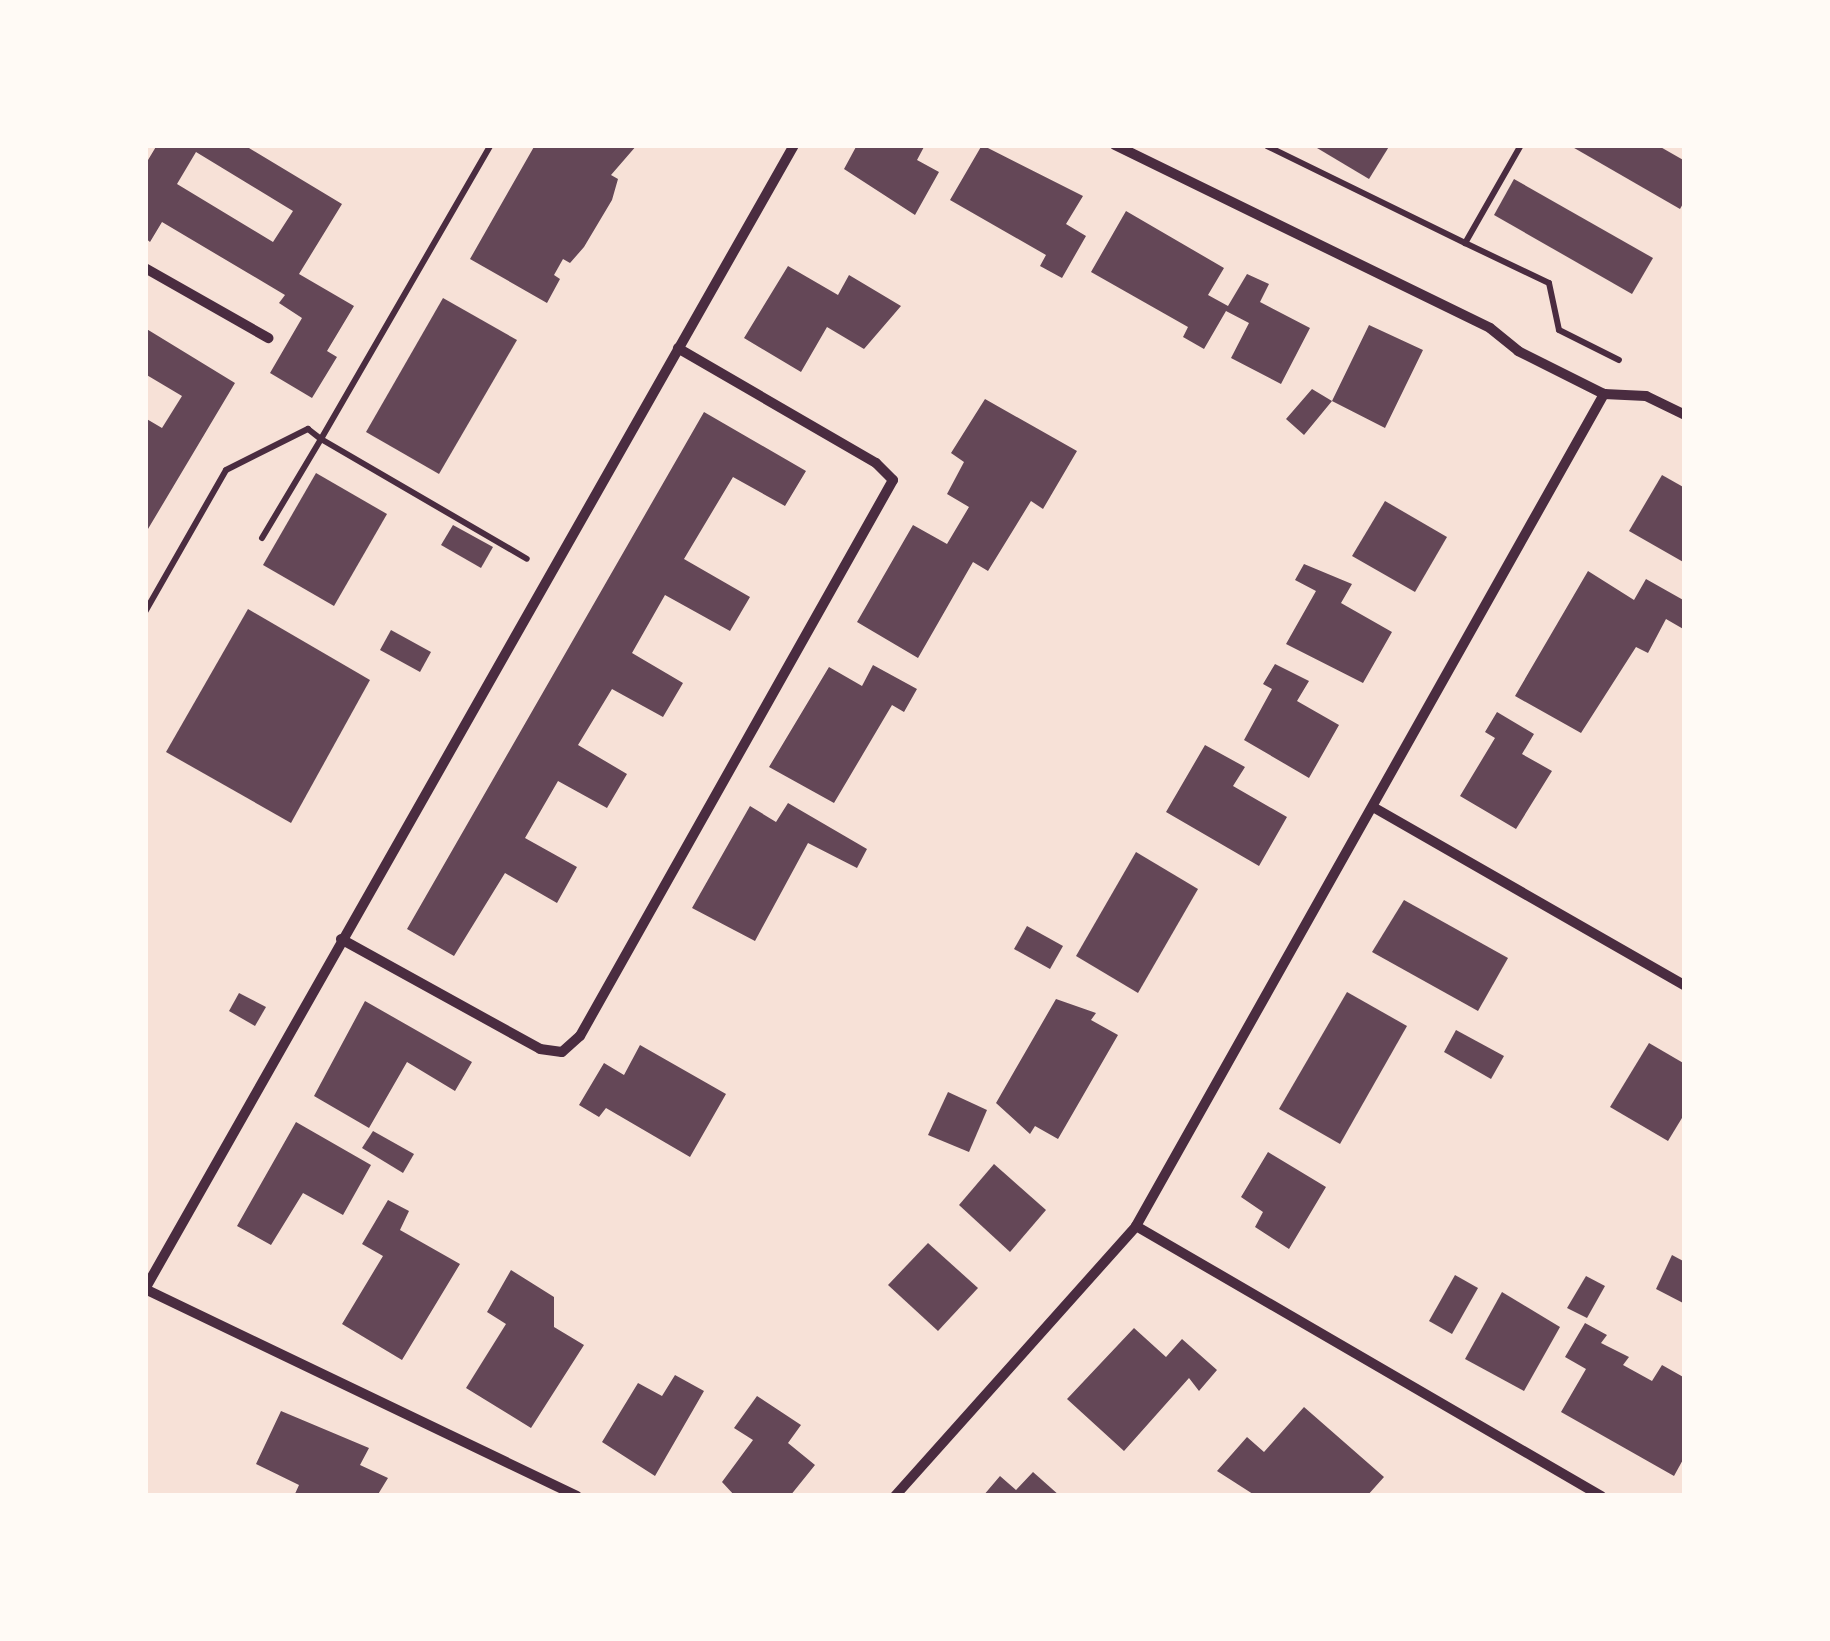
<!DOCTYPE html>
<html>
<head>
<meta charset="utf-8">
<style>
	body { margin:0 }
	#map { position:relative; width:1830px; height:1641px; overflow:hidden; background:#f7e1d7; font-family:Manrope,sans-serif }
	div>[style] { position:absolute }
	.building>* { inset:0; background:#644757 }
	.path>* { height:6px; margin:-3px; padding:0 3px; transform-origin:3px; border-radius:3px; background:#4a2c40 }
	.minor>* { height:10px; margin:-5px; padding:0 5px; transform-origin:5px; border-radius:5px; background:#4a2c40 }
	span { translate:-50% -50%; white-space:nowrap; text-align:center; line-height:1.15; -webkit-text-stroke:8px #fffaf5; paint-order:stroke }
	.frame { position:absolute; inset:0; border:148px solid #fffaf5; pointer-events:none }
</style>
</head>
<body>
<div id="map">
	<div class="building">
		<div style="clip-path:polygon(evenodd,157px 145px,244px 145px,342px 204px,299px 274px,354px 306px,327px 351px,337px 357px,312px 398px,270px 373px,302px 318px,279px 303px,285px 295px,162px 222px,150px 242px,145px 238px,145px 165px,157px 145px,196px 152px,293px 211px,273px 242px,177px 184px,196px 152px)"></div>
		<div style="clip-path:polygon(535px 145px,637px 145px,611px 175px,618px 179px,612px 200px,584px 247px,570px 263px,563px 259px,554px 275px,560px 279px,547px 303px,470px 259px)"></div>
		<div style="clip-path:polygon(857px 145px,925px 145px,917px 160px,939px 172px,915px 215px,844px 169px)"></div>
		<div style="clip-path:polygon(982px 145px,1083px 196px,1066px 224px,1086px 236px,1062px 278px,1040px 266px,1046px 255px,950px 200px)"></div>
		<div style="clip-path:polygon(1312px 145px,1390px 145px,1369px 179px)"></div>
		<div style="clip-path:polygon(1569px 145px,1657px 145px,1685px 161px,1685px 200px,1680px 209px)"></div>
		<div style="clip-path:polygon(1514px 179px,1653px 258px,1632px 294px,1494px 215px)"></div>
		<div style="clip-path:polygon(1126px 211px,1224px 268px,1208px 295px,1228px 306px,1247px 274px,1269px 284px,1260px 302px,1310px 328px,1281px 384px,1231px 358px,1249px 323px,1226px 311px,1204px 349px,1183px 337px,1188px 327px,1091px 272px)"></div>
		<div style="clip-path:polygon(788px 266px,838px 295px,849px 275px,901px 306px,864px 349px,827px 327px,801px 372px,744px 338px)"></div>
		<div style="clip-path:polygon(443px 298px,517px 340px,439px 474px,366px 432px)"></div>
		<div style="clip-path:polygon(1369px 325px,1423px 350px,1385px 428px,1332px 401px,1304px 435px,1286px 419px,1312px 389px,1332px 401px)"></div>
		<div style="clip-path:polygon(145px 328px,235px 383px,145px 534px,145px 418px,162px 428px,182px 396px,145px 374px)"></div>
		<div style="clip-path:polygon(985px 399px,1077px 451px,1043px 509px,1031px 501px,988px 571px,973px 562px,918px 658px,857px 622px,913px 525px,947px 544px,969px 507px,947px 494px,964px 462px,951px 453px)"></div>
		<div style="clip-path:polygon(704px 412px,806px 471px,785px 506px,733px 477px,684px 559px,750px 597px,730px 631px,665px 595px,632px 653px,683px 683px,663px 717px,612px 689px,578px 745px,627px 774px,607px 808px,558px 781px,525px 838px,577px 867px,557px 903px,505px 873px,454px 956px,407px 929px)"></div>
		<div style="clip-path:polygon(316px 473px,387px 514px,334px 606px,263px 565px)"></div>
		<div style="clip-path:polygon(1662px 475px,1685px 488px,1685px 563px,1629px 531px)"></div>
		<div style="clip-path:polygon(1385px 501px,1447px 537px,1415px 592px,1352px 556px)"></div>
		<div style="clip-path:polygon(453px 525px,493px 547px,481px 568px,441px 545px)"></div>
		<div style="clip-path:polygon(1304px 564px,1352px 584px,1341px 603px,1392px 632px,1363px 683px,1286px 644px,1316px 591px,1295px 580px)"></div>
		<div style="clip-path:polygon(1588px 571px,1634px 600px,1646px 579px,1685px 601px,1685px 630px,1666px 619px,1648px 653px,1636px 647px,1581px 733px,1515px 696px)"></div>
		<div style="clip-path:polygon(248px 609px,370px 680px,291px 823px,166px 752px)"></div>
		<div style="clip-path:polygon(391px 630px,431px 652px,420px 672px,380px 650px)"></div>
		<div style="clip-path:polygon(1275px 664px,1309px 681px,1297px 701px,1339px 725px,1309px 778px,1244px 740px,1272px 689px,1263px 684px)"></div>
		<div style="clip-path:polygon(873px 665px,917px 689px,904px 712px,892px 705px,834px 803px,769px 767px,829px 667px,862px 686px)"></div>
		<div style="clip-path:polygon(1497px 712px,1534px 734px,1522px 754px,1552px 771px,1516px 829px,1460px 796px,1495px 738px,1485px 732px)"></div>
		<div style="clip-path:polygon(1205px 745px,1245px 767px,1233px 786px,1287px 817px,1259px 866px,1166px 812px)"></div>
		<div style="clip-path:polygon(788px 803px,867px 849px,857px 868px,808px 843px,755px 941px,692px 908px,750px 806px,776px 822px)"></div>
		<div style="clip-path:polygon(1136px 852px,1198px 889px,1138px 993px,1076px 956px)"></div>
		<div style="clip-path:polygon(1404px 900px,1508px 958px,1478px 1011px,1372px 952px)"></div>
		<div style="clip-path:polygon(1027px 926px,1063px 946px,1050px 969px,1014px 949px)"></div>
		<div style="clip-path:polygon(1347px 992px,1407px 1026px,1340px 1144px,1279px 1109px)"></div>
		<div style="clip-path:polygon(239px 993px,266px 1007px,255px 1026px,229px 1011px)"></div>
		<div style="clip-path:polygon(1056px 999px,1096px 1013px,1091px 1020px,1118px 1035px,1058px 1139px,1035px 1126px,1030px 1134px,996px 1103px)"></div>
		<div style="clip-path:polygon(365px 1001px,472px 1062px,455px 1091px,407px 1062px,369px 1128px,314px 1096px)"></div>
		<div style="clip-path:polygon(1456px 1030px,1504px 1056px,1491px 1079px,1444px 1052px)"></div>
		<div style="clip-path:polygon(1649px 1043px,1685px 1064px,1685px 1113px,1668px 1141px,1610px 1107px)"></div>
		<div style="clip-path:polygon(640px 1045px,726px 1094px,690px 1157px,606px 1108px,599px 1117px,579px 1105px,604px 1063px,624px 1075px)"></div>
		<div style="clip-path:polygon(948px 1092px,987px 1110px,969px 1152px,928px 1135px)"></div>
		<div style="clip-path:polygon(296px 1122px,371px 1165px,343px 1215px,303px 1193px,271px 1245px,237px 1226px)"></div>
		<div style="clip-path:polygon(373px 1131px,414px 1154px,403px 1173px,362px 1148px)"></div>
		<div style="clip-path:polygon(1268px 1152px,1326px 1187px,1289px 1249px,1255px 1227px,1263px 1212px,1241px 1197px)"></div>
		<div style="clip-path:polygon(994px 1164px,1046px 1210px,1010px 1252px,959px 1205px)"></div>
		<div style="clip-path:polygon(388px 1200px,409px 1211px,400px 1230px,460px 1264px,402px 1360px,342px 1324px,383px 1256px,362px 1244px)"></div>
		<div style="clip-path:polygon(928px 1243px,978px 1288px,938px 1331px,888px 1285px)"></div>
		<div style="clip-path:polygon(1672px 1255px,1685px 1262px,1685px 1304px,1656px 1289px)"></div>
		<div style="clip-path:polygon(511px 1270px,554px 1297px,554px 1327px,584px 1345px,531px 1428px,466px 1388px,506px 1324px,487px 1312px)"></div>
		<div style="clip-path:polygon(1455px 1275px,1478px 1288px,1452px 1334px,1429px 1321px)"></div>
		<div style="clip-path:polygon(1586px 1276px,1605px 1286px,1587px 1318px,1567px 1308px)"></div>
		<div style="clip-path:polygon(1502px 1292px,1560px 1327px,1524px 1391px,1465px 1359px)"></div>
		<div style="clip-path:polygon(1585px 1323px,1607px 1335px,1601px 1343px,1629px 1357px,1623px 1365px,1652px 1381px,1662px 1365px,1685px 1378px,1685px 1456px,1674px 1476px,1561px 1412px,1586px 1369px,1565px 1357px)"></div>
		<div style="clip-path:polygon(1134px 1328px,1166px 1357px,1182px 1339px,1217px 1370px,1199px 1391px,1189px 1378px,1124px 1451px,1067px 1399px)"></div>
		<div style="clip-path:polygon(675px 1375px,704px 1391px,655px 1476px,602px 1442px,638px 1383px,662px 1396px)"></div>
		<div style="clip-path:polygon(757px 1396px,801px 1425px,788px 1443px,815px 1465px,790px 1496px,735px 1496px,722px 1482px,753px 1440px,734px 1428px)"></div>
		<div style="clip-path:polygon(1304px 1407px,1384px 1477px,1367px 1496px,1256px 1496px,1217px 1471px,1247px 1437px,1264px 1452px)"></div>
		<div style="clip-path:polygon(281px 1411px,369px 1448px,360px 1465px,388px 1478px,377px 1496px,294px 1496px,299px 1485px,256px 1464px)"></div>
		<div style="clip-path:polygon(1033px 1472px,1060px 1496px,983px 1496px,1000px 1476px,1016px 1490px)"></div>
	</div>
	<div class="path">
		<div style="left:1521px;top:145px;width:113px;rotate:119.7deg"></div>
		<div style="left:1465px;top:243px;width:93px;rotate:25.5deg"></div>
		<div style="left:1549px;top:283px;width:48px;rotate:78deg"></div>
		<div style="left:1559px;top:330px;width:67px;rotate:26.6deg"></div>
		<div style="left:1267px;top:146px;width:220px;rotate:26.1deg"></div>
		<div style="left:262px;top:538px;width:115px;rotate:-59.2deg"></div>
		<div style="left:321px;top:439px;width:238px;rotate:30.2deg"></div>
		<div style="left:145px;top:612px;width:163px;rotate:-60.3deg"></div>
		<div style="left:226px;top:470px;width:92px;rotate:-26.6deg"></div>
		<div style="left:308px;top:429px;width:16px;rotate:38deg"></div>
		<div style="left:321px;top:439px;width:340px;rotate:-60deg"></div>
	</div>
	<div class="minor">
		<div style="left:1115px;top:145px;width:417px;rotate:26deg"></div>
		<div style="left:1490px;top:328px;width:36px;rotate:39deg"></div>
		<div style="left:1518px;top:351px;width:96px;rotate:26.6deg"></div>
		<div style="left:1604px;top:394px;width:42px;rotate:2.7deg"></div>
		<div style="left:1646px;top:396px;width:43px;rotate:26deg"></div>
		<div style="left:145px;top:268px;width:142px;rotate:29.6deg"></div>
		<div style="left:1373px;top:807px;width:360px;rotate:29.8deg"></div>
		<div style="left:341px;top:939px;width:227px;rotate:28.9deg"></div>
		<div style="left:540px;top:1049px;width:22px;rotate:8deg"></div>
		<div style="left:562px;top:1052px;width:24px;rotate:-42deg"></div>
		<div style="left:580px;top:1036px;width:638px;rotate:-60.62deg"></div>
		<div style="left:893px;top:480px;width:24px;rotate:-135deg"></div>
		<div style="left:876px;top:463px;width:229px;rotate:-149.9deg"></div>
		<div style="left:1136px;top:1226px;width:538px;rotate:30.14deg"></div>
		<div style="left:577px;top:1496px;width:479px;rotate:-154.4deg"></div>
		<div style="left:145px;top:1289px;width:1315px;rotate:-60.43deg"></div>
		<div style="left:895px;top:1496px;width:362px;rotate:-48.2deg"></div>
		<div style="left:1136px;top:1226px;width:955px;rotate:-60.64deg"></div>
	</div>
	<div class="frame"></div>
</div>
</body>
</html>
